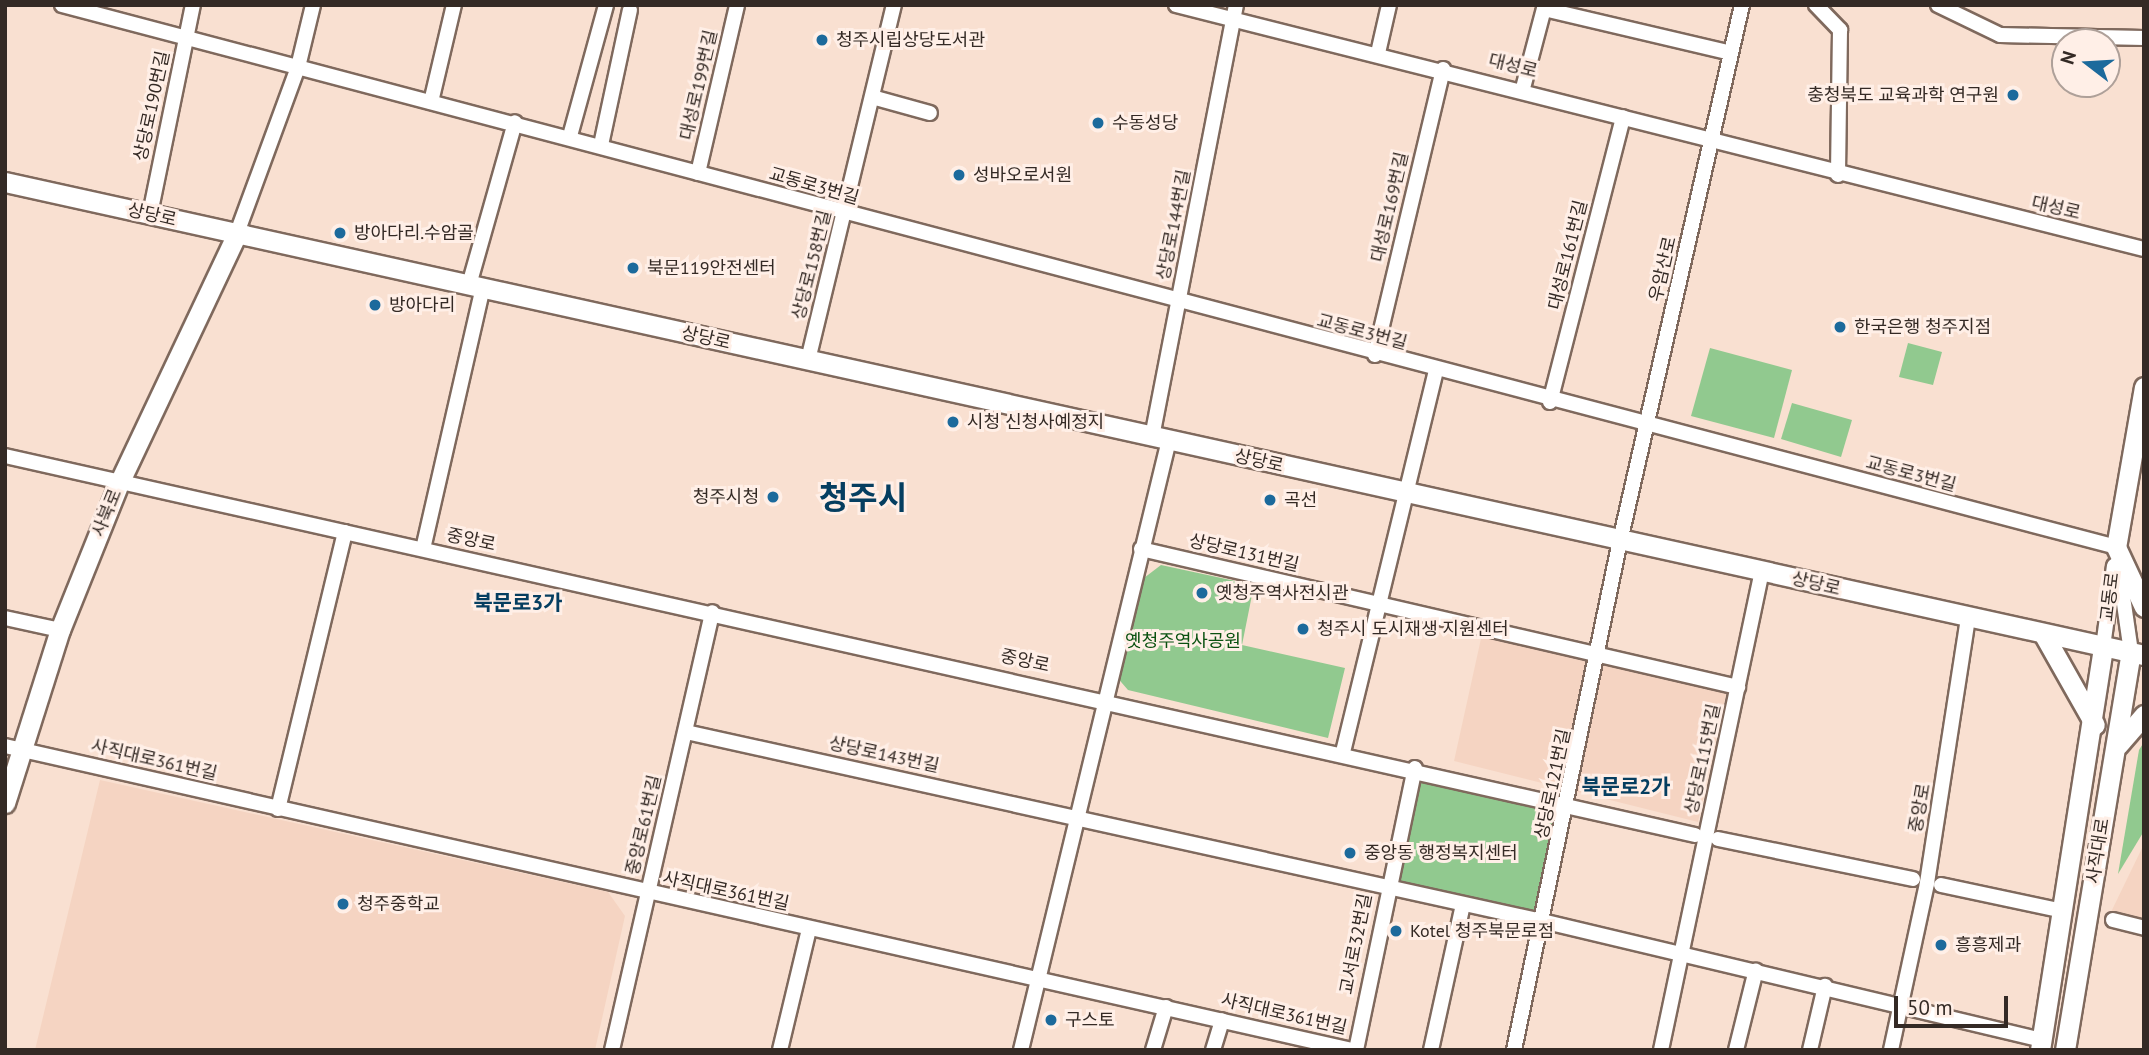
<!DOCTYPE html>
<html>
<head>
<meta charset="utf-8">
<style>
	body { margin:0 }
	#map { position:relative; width:2149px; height:1055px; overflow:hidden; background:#f9e0d1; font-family:"PT Sans","Noto Sans KR",sans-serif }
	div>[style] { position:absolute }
	.built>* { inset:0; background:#f5d4c2 }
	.green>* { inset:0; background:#91c98f }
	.roads { filter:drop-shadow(2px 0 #7f695d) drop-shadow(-2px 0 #7f695d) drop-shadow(0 2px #7f695d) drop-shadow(0 -2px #7f695d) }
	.street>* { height:14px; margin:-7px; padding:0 7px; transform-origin:7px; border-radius:7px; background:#fff }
	.secondary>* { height:19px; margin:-9.5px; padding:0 9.5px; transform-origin:9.5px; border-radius:9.5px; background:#fff }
	.dots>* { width:19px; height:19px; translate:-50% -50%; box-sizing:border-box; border:4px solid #ffefe7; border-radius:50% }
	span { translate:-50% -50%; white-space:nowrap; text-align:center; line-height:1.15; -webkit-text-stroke:6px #ffefe7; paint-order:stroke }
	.poi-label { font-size:18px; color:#342a25 }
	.left { translate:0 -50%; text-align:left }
	.right { translate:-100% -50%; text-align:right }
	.street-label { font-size:18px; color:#342a25 }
	.park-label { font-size:18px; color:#095110 }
	.quarter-label { font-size:21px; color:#053e60; font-weight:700 }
	.town-label { font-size:32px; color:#053e60; font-weight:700 }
	.frame { position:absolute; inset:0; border:7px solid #342a25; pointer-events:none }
	.north { position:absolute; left:2051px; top:28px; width:70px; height:70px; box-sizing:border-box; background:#ffefe7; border:2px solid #aea099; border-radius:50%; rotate:287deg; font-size:19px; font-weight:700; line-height:28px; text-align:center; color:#342a25 }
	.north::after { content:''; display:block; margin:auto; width:24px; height:32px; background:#1c6a9c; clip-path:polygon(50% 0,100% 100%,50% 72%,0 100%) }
	.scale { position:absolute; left:1894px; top:996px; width:114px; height:32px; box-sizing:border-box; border:4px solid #342a25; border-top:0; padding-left:9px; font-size:21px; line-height:24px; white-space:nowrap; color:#342a25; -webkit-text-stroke:5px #ffefe7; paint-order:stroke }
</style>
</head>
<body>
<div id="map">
	<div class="built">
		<div style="clip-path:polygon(1482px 634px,1727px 690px,1698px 822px,1454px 761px)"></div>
		<div style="clip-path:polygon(100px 780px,608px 892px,625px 916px,595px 1050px,35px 1050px)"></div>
		<div style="clip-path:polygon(2144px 844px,2144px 920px,2111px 912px)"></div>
	</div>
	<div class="green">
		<div style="clip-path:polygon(1908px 343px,1942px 352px,1933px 385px,1899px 377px)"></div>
		<div style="clip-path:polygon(1710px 348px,1792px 370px,1774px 438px,1691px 416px)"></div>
		<div style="clip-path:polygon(1792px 403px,1852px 420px,1841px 457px,1781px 439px)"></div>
		<div style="clip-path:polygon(1161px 565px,1254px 585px,1242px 645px,1345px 668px,1328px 738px,1128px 690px,1115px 675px,1140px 581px)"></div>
		<div style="clip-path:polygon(2144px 742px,2144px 831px,2118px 874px,2139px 750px)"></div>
		<div style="clip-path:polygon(1426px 774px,1547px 801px,1560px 814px,1540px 917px,1392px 884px,1416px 784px)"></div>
	</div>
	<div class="roads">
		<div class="street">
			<div style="left:62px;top:5px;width:2124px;rotate:14.78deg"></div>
			<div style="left:1176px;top:5px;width:998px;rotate:14.15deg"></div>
			<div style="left:1816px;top:5px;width:35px;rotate:46deg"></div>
			<div style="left:1840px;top:30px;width:145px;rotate:90.8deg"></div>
			<div style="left:1938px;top:5px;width:69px;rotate:25.8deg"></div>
			<div style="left:2000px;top:35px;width:144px;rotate:1.2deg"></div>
			<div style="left:1544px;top:9px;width:192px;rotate:13.2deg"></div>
			<div style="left:1378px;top:53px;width:49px;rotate:-77.1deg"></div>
			<div style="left:1523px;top:88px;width:86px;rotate:-75.2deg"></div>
			<div style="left:872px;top:97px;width:60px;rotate:15.4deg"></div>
			<div style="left:431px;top:102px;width:100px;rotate:-76.7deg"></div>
			<div style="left:570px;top:136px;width:136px;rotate:-74.6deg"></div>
			<div style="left:601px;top:145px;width:138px;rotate:-77.9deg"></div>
			<div style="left:698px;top:173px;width:172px;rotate:-76.9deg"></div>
			<div style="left:150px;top:214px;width:213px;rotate:-78.4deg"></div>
			<div style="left:237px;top:233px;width:177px;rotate:-69.8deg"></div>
			<div style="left:298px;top:67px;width:64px;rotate:-76.4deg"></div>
			<div style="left:469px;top:285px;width:169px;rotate:-74.2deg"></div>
			<div style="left:1375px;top:355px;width:294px;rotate:-76.6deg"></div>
			<div style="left:808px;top:360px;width:365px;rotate:-76.4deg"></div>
			<div style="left:1550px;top:402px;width:294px;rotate:-75.6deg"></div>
			<div style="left:1152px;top:437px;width:440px;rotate:-79deg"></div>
			<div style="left:5px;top:456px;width:1732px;rotate:12.64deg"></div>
			<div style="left:423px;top:549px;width:268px;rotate:-77.1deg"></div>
			<div style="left:1141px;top:549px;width:613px;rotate:13.02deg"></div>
			<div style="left:2118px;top:562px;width:91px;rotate:81.8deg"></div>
			<div style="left:5px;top:618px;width:56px;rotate:12.3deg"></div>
			<div style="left:2103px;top:647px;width:82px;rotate:-82.3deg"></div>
			<div style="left:686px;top:732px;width:877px;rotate:12.45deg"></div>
			<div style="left:1542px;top:921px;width:514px;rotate:13.39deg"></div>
			<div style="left:5px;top:746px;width:1381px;rotate:12.72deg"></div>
			<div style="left:1343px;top:752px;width:392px;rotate:-76.3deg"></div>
			<div style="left:278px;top:809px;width:285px;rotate:-76.4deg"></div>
			<div style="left:1718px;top:839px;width:199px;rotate:11.6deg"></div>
			<div style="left:1941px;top:885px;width:125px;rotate:12deg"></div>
			<div style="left:2113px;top:920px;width:32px;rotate:14deg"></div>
			<div style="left:612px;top:1050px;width:449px;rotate:-77.1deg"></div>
			<div style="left:780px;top:1050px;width:124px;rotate:-76.5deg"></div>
			<div style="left:1021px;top:1050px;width:628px;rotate:-76.36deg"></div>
			<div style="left:1153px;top:1050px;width:45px;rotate:-73.2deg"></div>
			<div style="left:1213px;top:1050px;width:31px;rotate:-73deg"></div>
			<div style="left:1356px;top:1050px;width:288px;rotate:-78.2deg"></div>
			<div style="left:1431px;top:1050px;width:149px;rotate:-77.6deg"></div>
			<div style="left:1514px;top:1050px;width:520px;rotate:-78.24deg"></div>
			<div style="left:1620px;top:541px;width:550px;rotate:-77.18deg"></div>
			<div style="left:1661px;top:1050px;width:489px;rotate:-78.1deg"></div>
			<div style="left:1736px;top:1050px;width:82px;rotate:-76deg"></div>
			<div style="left:1810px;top:1050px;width:66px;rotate:-76.8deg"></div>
			<div style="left:1891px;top:1050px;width:171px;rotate:-77.8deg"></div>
			<div style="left:1927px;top:883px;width:268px;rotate:-81.2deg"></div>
		</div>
		<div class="secondary">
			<div style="left:5px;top:182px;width:2191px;rotate:12.47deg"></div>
			<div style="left:2144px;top:387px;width:162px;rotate:99.9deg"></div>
			<div style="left:2116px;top:547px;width:66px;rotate:65deg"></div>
			<div style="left:2044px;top:635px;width:103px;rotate:60.5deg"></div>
			<div style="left:2118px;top:745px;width:40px;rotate:-49deg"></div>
			<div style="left:5px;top:803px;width:182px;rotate:-72.4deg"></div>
			<div style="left:60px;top:630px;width:161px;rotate:-68.1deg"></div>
			<div style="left:120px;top:481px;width:274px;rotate:-64.7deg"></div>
			<div style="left:2040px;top:1050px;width:408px;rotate:-81.1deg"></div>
			<div style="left:2065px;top:1050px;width:403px;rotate:-80.6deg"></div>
		</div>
	</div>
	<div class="dots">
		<div style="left:822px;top:40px;background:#1c6a9c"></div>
		<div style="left:2013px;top:95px;background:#1c6a9c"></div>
		<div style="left:1098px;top:123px;background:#1c6a9c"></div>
		<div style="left:959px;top:175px;background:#1c6a9c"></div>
		<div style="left:340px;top:233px;background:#1c6a9c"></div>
		<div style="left:633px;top:268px;background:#1c6a9c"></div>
		<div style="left:375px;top:305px;background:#1c6a9c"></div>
		<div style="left:1840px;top:327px;background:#1c6a9c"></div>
		<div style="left:953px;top:422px;background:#1c6a9c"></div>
		<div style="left:773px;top:497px;background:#1c6a9c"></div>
		<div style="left:1270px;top:500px;background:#1c6a9c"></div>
		<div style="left:1202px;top:593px;background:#1c6a9c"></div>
		<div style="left:1303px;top:629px;background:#1c6a9c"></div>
		<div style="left:1350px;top:853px;background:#1c6a9c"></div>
		<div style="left:343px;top:904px;background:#1c6a9c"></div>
		<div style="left:1396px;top:931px;background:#1c6a9c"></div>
		<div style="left:1941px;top:945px;background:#1c6a9c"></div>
		<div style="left:1051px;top:1020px;background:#1c6a9c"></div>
	</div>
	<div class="poi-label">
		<span class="left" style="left:836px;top:40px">청주시립상당도서관</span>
		<span class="right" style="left:1999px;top:95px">충청북도 교육과학 연구원</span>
		<span class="left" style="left:1112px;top:123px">수동성당</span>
		<span class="left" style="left:973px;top:175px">성바오로서원</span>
		<span class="left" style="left:354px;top:233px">방아다리.수암골</span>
		<span class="left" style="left:647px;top:268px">북문119안전센터</span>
		<span class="left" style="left:389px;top:305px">방아다리</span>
		<span class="left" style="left:1854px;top:327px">한국은행 청주지점</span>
		<span class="left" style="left:967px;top:422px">시청 신청사예정지</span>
		<span class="right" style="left:759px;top:497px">청주시청</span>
		<span class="left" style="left:1284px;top:500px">곡선</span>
		<span class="left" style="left:1216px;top:593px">옛청주역사전시관</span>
		<span class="left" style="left:1317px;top:629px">청주시 도시재생 지원센터</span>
		<span class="left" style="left:1364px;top:853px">중앙동 행정복지센터</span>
		<span class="left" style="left:357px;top:904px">청주중학교</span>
		<span class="left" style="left:1410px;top:931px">Kotel 청주북문로점</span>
		<span class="left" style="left:1955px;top:945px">흥흥제과</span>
		<span class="left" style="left:1065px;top:1020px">구스토</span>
	</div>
	<div class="street-label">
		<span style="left:1513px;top:66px;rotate:14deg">대성로</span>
		<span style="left:699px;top:85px;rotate:-77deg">대성로199번길</span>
		<span style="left:152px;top:106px;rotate:-78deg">상당로190번길</span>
		<span style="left:814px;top:186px;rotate:16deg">교동로3번길</span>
		<span style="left:1390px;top:207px;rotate:-77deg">대성로169번길</span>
		<span style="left:2056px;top:208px;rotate:13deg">대성로</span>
		<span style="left:152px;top:215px;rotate:13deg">상당로</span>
		<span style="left:1174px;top:225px;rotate:-79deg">상당로144번길</span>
		<span style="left:1568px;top:255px;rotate:-76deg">대성로161번길</span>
		<span style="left:812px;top:265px;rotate:-76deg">상당로158번길</span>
		<span style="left:1663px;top:269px;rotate:-77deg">우암산로</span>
		<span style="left:1362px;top:332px;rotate:15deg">교동로3번길</span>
		<span style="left:706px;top:338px;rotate:13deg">상당로</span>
		<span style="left:1259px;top:461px;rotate:13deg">상당로</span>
		<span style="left:1911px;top:474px;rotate:15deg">교동로3번길</span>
		<span style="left:107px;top:513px;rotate:-68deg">사북로</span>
		<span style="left:471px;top:540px;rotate:12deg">중앙로</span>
		<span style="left:1244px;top:553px;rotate:13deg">상당로131번길</span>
		<span style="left:1816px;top:584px;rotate:13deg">상당로</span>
		<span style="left:2110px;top:597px;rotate:-83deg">교동로</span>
		<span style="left:1025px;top:661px;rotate:12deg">중앙로</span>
		<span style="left:884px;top:755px;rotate:12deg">상당로143번길</span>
		<span style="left:1703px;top:759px;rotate:-78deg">상당로115번길</span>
		<span style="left:154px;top:760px;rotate:13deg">사직대로361번길</span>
		<span style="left:1553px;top:784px;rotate:-78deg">상당로121번길</span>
		<span style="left:1920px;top:808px;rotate:-80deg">중앙로</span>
		<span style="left:644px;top:825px;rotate:-77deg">중앙로61번길</span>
		<span style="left:2098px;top:851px;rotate:-81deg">사직대로</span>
		<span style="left:726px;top:891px;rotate:12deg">사직대로361번길</span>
		<span style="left:1356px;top:944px;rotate:-79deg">교서로32번길</span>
		<span style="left:1284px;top:1014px;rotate:13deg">사직대로361번길</span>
	</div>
	<div class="park-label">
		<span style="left:1183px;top:641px">옛청주역사공원</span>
	</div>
	<div class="quarter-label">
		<span style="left:518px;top:603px">북문로3가</span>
		<span style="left:1626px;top:787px">북문로2가</span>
	</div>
	<div class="town-label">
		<span style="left:863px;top:497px">청주시</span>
	</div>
	<div class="frame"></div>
	<div class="north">N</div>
	<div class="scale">50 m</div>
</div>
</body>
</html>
